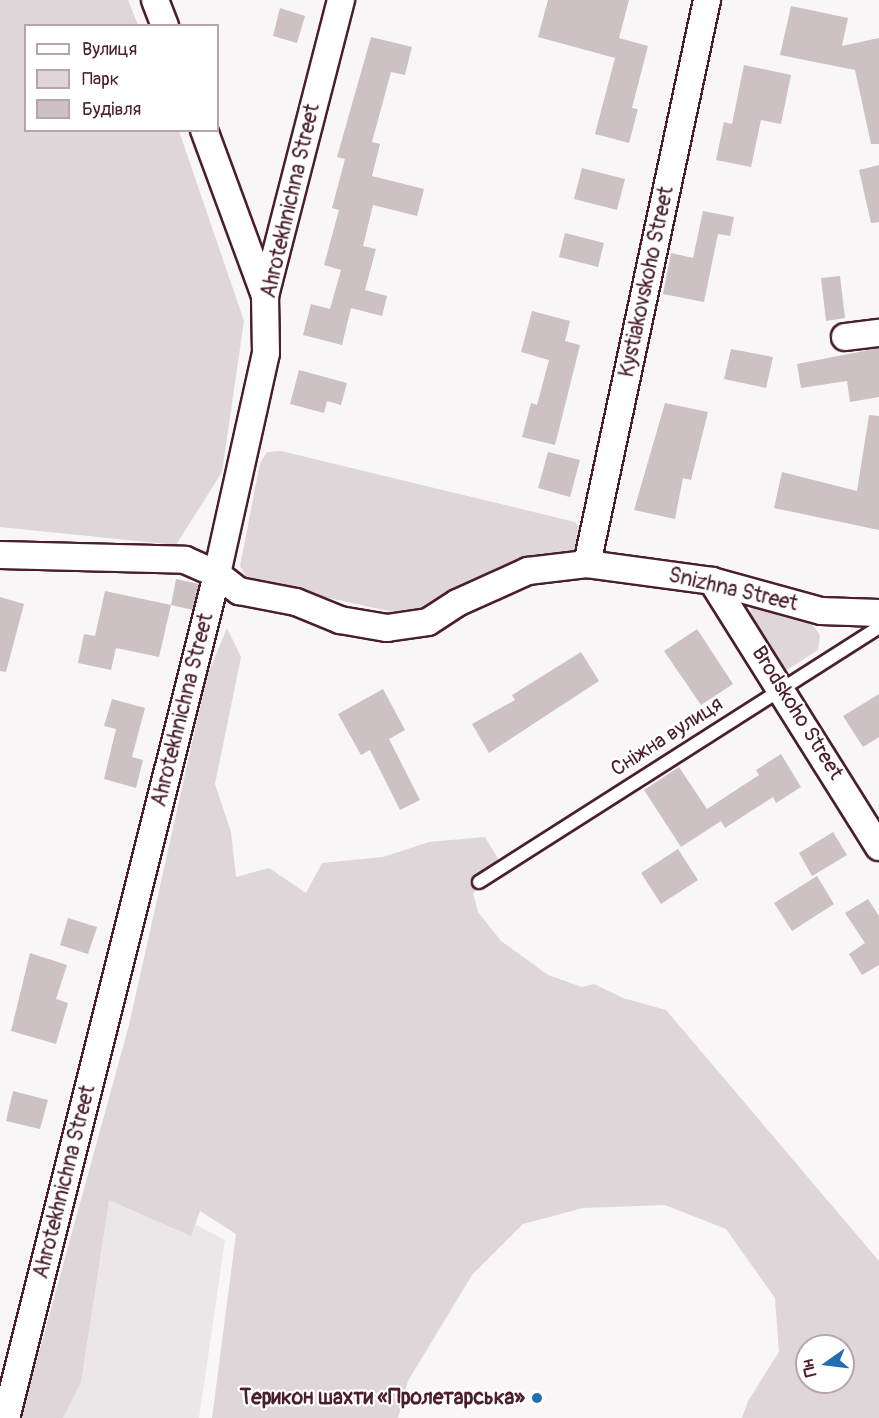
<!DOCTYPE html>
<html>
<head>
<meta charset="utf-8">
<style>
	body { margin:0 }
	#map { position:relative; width:879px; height:1418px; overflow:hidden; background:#f8f6f7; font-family:Pangolin,sans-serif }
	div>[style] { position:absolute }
	.built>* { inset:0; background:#ebe6e8 }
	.green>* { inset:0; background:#ded6d9 }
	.building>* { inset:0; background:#cdc1c4 }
	.roads { filter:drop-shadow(2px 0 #4a1f2b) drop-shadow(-2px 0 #4a1f2b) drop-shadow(0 2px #4a1f2b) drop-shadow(0 -2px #4a1f2b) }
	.service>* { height:12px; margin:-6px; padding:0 6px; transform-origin:6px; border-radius:6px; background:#fff }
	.minor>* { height:26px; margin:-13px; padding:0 13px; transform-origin:13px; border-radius:13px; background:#fff }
	.dots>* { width:16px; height:16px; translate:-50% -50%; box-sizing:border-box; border:3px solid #fff; border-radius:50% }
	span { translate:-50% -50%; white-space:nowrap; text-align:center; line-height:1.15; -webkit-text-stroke:4.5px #fff; paint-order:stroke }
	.street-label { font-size:21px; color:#4a1f2b }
	.poi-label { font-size:21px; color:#4a1f2b; font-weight:700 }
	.right { translate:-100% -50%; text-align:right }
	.legend { position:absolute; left:24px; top:24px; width:195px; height:108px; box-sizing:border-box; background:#fff; border:2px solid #b7a5aa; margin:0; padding:8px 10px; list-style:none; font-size:18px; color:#4a1f2b }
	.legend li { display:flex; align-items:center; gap:12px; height:30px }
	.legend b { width:30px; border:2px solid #b7a5aa }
	.north { position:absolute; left:795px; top:1334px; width:60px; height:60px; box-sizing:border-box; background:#fff; border:2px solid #b7a5aa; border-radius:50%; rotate:256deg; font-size:16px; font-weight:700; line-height:24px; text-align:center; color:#4a1f2b }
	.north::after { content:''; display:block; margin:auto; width:21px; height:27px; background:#1f6fb2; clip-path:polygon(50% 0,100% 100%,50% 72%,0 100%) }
</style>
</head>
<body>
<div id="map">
	<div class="built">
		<div style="clip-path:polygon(91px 1169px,225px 1240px,199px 1418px,28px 1418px)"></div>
	</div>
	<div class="green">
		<div style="clip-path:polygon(0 0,128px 0,138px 25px,26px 26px,26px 130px,179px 131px,244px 321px,222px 472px,176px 545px,0 527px)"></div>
		<div style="clip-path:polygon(281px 451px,575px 522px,584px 534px,579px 556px,516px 563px,459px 587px,434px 605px,402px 614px,261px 583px,247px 578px,240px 566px,260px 463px,267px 452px)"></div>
		<div style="clip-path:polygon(751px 606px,807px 617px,820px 635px,818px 650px,785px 671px,750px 623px)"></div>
		<div style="clip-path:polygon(evenodd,227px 628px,241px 657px,215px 784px,231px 832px,236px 877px,269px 868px,306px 893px,322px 863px,383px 857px,429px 842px,485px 837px,503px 867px,473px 893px,478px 912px,501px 941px,548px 975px,582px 987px,594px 984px,623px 998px,666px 1010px,879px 1261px,879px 1418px,742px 1418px,748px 1401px,779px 1352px,775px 1298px,726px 1229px,665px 1205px,583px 1208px,523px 1224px,472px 1275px,408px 1381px,398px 1418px,212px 1418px,236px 1234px,200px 1211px,191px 1236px,109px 1200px,81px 1382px,63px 1418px,21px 1418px,129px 1025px,207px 676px,227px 628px,807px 1346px,843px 1346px,843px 1382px,807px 1382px,807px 1346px)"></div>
	</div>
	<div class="building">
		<div style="clip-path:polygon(548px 0,629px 0,619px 38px,648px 46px,632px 108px,638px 109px,629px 143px,595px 134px,615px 58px,538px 37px)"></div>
		<div style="clip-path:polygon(791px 6px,848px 18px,842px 46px,879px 38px,879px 144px,871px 144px,855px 70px,780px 55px)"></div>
		<div style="clip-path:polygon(280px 8px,305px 16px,297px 43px,273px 36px)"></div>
		<div style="clip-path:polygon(371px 37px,412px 47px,405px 75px,391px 72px,372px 142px,380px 144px,372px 176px,424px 189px,417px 216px,373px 205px,363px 246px,376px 249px,365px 290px,387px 296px,382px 316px,351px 308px,342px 345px,303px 335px,311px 304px,330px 309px,341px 270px,324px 265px,339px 210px,332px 208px,345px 159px,337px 157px)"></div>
		<div style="clip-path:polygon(744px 65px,791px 75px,781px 124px,761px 120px,751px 167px,716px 160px,724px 122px,732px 124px)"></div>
		<div style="clip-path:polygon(879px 165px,879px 222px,871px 223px,859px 170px)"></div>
		<div style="clip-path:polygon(582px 168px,625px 179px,617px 210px,574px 199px)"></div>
		<div style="clip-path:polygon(703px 211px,734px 217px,730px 236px,718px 234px,704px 302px,663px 294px,671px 253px,693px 258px)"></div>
		<div style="clip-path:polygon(565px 233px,604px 243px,598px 267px,559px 257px)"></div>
		<div style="clip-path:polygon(840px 276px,845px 318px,826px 321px,821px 278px)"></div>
		<div style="clip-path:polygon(532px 311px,570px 321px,565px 341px,580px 345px,555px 445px,522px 437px,531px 403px,537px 405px,549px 360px,521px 352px)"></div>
		<div style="clip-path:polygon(879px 348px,879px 397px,850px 402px,847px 381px,801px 388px,797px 364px)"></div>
		<div style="clip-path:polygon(731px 349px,773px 357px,766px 388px,724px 379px)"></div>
		<div style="clip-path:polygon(299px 370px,347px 383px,341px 405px,327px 401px,324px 413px,290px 404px)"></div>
		<div style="clip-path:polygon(665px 403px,708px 412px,691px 480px,683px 478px,675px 519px,634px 510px)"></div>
		<div style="clip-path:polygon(869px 415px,879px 416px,879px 530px,774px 508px,782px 472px,857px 491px)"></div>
		<div style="clip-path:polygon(548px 452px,580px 460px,570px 497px,538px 488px)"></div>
		<div style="clip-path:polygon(176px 579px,199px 584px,193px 610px,171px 605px)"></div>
		<div style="clip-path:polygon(105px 591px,171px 605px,159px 657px,116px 648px,111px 670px,78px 663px,84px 634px,95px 636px)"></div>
		<div style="clip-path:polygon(0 597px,24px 604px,6px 672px,0 671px)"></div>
		<div style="clip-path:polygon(697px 629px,733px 684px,701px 705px,664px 651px)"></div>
		<div style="clip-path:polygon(581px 652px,599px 681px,489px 753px,472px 724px,515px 700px,512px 695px)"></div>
		<div style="clip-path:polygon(383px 689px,405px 730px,389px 739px,420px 800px,400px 810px,370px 750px,361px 755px,338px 714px)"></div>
		<div style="clip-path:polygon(879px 694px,879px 737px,863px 747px,843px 716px)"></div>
		<div style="clip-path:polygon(112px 699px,145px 708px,132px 757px,143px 760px,136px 788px,104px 779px,116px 729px,104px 726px)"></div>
		<div style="clip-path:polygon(781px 754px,801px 787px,776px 803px,773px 797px,725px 828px,721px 821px,681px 847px,644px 790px,679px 767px,707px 809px,759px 775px,756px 770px)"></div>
		<div style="clip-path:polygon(833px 832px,847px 855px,812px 876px,799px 853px)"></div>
		<div style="clip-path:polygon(678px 849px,698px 880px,661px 904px,641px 873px)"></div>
		<div style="clip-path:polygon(817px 876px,834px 904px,792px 931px,774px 903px)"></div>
		<div style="clip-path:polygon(868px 899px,879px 916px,879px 965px,862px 975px,849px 954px,865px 943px,845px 913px)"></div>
		<div style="clip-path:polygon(68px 918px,97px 927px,88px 954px,60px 945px)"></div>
		<div style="clip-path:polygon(30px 953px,67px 965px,56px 999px,68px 1003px,56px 1044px,11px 1031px)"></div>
		<div style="clip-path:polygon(13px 1091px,48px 1100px,40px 1129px,6px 1121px)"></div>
	</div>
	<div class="roads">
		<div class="service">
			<div style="left:479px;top:882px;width:474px;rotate:-32.5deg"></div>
		</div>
		<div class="minor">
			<div style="left:155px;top:0;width:28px;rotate:69deg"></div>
			<div style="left:204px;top:130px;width:177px;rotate:69.8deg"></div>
			<div style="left:845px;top:337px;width:34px;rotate:-7deg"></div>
			<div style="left:0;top:555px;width:185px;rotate:1.5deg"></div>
			<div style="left:185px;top:560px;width:35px;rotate:24deg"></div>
			<div style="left:217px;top:574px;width:28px;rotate:38deg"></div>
			<div style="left:239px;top:591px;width:58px;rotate:10.9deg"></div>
			<div style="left:296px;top:602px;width:48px;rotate:22.2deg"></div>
			<div style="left:340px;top:620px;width:48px;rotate:9.7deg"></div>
			<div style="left:387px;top:628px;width:41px;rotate:-8.3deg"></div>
			<div style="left:428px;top:622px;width:35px;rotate:-33deg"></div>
			<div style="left:457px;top:603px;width:78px;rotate:-24.3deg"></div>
			<div style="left:528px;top:571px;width:59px;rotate:-6.8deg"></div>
			<div style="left:587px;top:564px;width:126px;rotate:7.7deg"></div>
			<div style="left:712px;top:581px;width:113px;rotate:15.4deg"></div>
			<div style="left:821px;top:611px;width:58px;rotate:2deg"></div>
			<div style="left:587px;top:564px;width:577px;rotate:-77.99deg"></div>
			<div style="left:712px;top:581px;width:314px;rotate:57.9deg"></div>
			<div style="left:6px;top:1418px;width:870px;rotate:-75.96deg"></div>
			<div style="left:217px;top:574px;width:226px;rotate:-77.5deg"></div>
			<div style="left:266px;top:353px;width:57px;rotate:-91deg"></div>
			<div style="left:265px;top:296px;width:306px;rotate:-75.6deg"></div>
		</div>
	</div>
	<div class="dots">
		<div style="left:537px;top:1398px;background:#1f6fb2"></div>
	</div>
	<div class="street-label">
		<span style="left:291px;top:201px;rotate:-77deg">Ahrotekhnichna Street</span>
		<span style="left:647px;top:282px;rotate:-78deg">Kystiakovskoho Street</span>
		<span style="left:733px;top:590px;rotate:13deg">Snizhna Street</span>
		<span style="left:183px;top:710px;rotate:-76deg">Ahrotekhnichna Street</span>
		<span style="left:797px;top:713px;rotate:58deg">Brodskoho Street</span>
		<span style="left:667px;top:737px;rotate:-33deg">Сніжна вулиця</span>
		<span style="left:65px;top:1182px;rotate:-76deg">Ahrotekhnichna Street</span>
	</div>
	<div class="poi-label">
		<span class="right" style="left:525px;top:1398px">Терикон шахти «Пролетарська»</span>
	</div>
	<ul class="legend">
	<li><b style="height:8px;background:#fff"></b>Вулиця</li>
	<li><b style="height:16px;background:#ded6d9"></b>Парк</li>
	<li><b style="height:16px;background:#cdc1c4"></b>Будівля</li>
	</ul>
	<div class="north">Пн</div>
</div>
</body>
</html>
